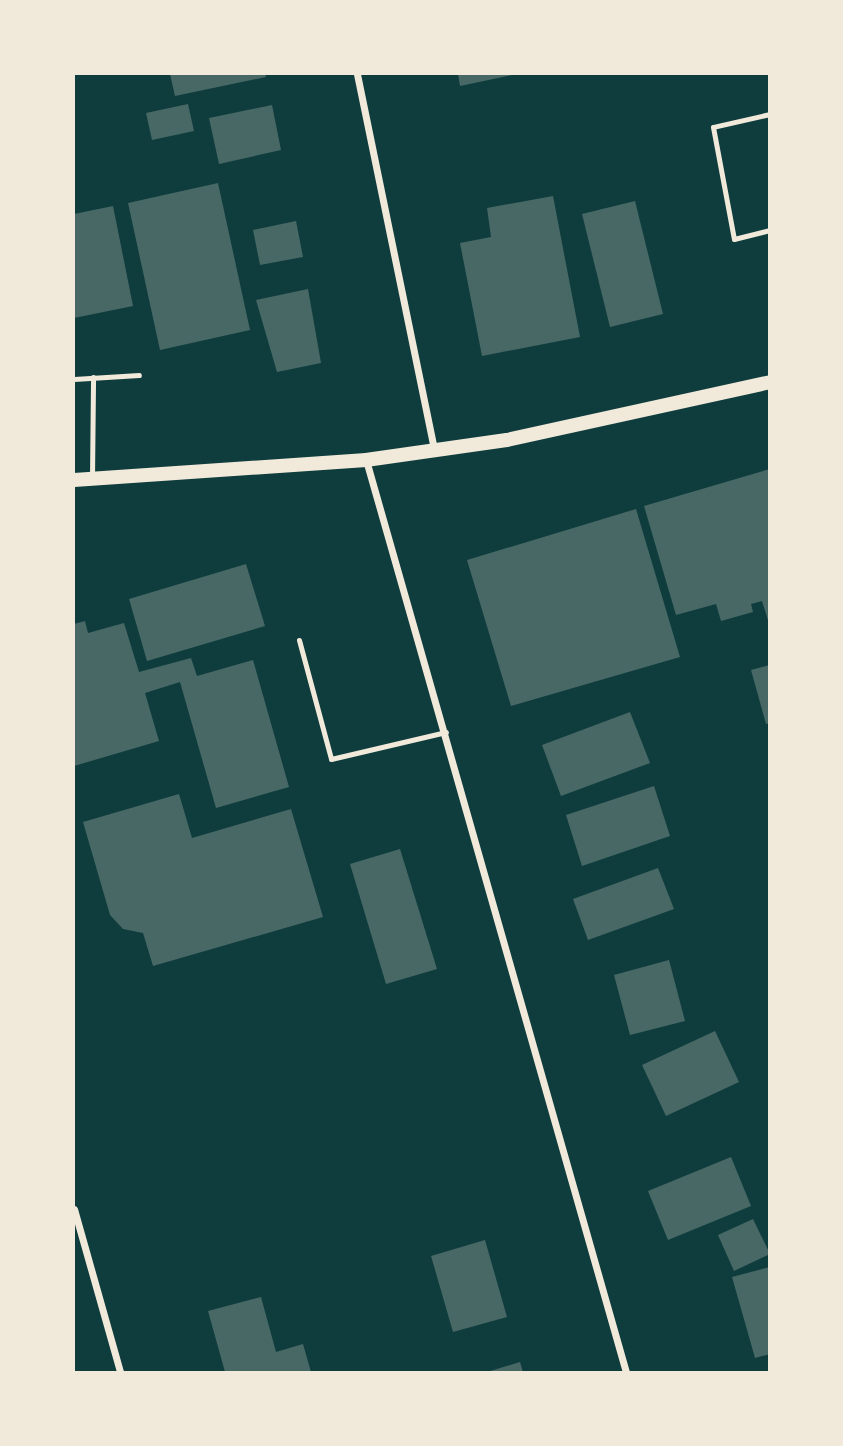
<!DOCTYPE html>
<html>
<head>
<meta charset="utf-8">
<style>
	body { margin:0 }
	#map { position:relative; width:843px; height:1446px; overflow:hidden; background:#0f3d3e; font-family:Lato,sans-serif }
	div>[style] { position:absolute }
	.building>* { inset:0; background:#486865 }
	.service>* { height:5px; margin:-2.5px; padding:0 2.5px; transform-origin:2.5px; border-radius:2.5px; background:#f1e9da }
	.minor>* { height:7px; margin:-3.5px; padding:0 3.5px; transform-origin:3.5px; border-radius:3.5px; background:#f1e9da }
	.secondary>* { height:14px; margin:-7px; padding:0 7px; transform-origin:7px; border-radius:7px; background:#f1e9da }
	span { translate:-50% -50%; white-space:nowrap; text-align:center; line-height:1.15; -webkit-text-stroke:5px #f1e9da; paint-order:stroke }
	.frame { position:absolute; inset:0; border:75px solid #f1e9da; pointer-events:none }
</style>
</head>
<body>
<div id="map">
	<div class="building">
		<div style="clip-path:polygon(170px 74px,265px 74px,266px 77px,175px 96px)"></div>
		<div style="clip-path:polygon(458px 74px,512px 74px,512px 75px,460px 86px)"></div>
		<div style="clip-path:polygon(188px 104px,194px 131px,152px 140px,146px 113px)"></div>
		<div style="clip-path:polygon(272px 105px,281px 150px,219px 164px,209px 118px)"></div>
		<div style="clip-path:polygon(218px 183px,250px 330px,160px 350px,128px 203px)"></div>
		<div style="clip-path:polygon(553px 196px,580px 337px,482px 356px,460px 243px,491px 237px,487px 208px)"></div>
		<div style="clip-path:polygon(635px 201px,663px 314px,610px 327px,582px 214px)"></div>
		<div style="clip-path:polygon(113px 206px,133px 306px,74px 318px,74px 214px)"></div>
		<div style="clip-path:polygon(296px 221px,303px 257px,260px 265px,253px 230px)"></div>
		<div style="clip-path:polygon(308px 289px,321px 363px,277px 372px,256px 300px)"></div>
		<div style="clip-path:polygon(770px 469px,770px 627px,762px 601px,751px 604px,753px 612px,721px 621px,716px 604px,676px 615px,644px 506px)"></div>
		<div style="clip-path:polygon(636px 509px,680px 657px,511px 706px,467px 560px)"></div>
		<div style="clip-path:polygon(246px 564px,265px 626px,147px 661px,129px 599px)"></div>
		<div style="clip-path:polygon(85px 621px,88px 633px,124px 623px,139px 672px,191px 658px,197px 676px,253px 660px,289px 787px,216px 808px,180px 682px,145px 693px,159px 741px,74px 766px,74px 624px)"></div>
		<div style="clip-path:polygon(770px 665px,770px 723px,766px 724px,751px 670px)"></div>
		<div style="clip-path:polygon(630px 712px,650px 763px,561px 796px,542px 745px)"></div>
		<div style="clip-path:polygon(654px 786px,670px 836px,582px 866px,566px 815px)"></div>
		<div style="clip-path:polygon(179px 794px,192px 838px,291px 809px,323px 917px,153px 966px,143px 933px,123px 929px,110px 915px,83px 822px)"></div>
		<div style="clip-path:polygon(400px 849px,437px 969px,386px 984px,350px 864px)"></div>
		<div style="clip-path:polygon(658px 868px,674px 909px,588px 940px,573px 899px)"></div>
		<div style="clip-path:polygon(669px 960px,685px 1021px,630px 1035px,614px 975px)"></div>
		<div style="clip-path:polygon(715px 1031px,739px 1082px,666px 1116px,642px 1065px)"></div>
		<div style="clip-path:polygon(731px 1157px,751px 1206px,668px 1240px,648px 1191px)"></div>
		<div style="clip-path:polygon(753px 1219px,770px 1254px,734px 1271px,718px 1235px)"></div>
		<div style="clip-path:polygon(485px 1240px,507px 1317px,453px 1332px,431px 1256px)"></div>
		<div style="clip-path:polygon(770px 1267px,770px 1354px,755px 1358px,732px 1277px)"></div>
		<div style="clip-path:polygon(261px 1297px,276px 1352px,303px 1344px,311px 1372px,225px 1372px,208px 1311px)"></div>
		<div style="clip-path:polygon(520px 1362px,523px 1372px,487px 1372px)"></div>
	</div>
	<div class="service">
		<div style="left:770px;top:114px;width:58px;rotate:167.2deg"></div>
		<div style="left:713px;top:127px;width:114px;rotate:79.4deg"></div>
		<div style="left:734px;top:239px;width:37px;rotate:-14deg"></div>
		<div style="left:74px;top:379px;width:65px;rotate:-3.5deg"></div>
		<div style="left:92px;top:479px;width:102px;rotate:-89.4deg"></div>
		<div style="left:299px;top:640px;width:123px;rotate:74.9deg"></div>
		<div style="left:331px;top:759px;width:118px;rotate:-13.2deg"></div>
	</div>
	<div class="minor">
		<div style="left:357px;top:74px;width:384px;rotate:78.4deg"></div>
		<div style="left:366px;top:460px;width:948px;rotate:74.09deg"></div>
		<div style="left:74px;top:1209px;width:169px;rotate:74.2deg"></div>
	</div>
	<div class="secondary">
		<div style="left:74px;top:480px;width:293px;rotate:-3.9deg"></div>
		<div style="left:366px;top:460px;width:142px;rotate:-8.1deg"></div>
		<div style="left:507px;top:440px;width:269px;rotate:-12.4deg"></div>
	</div>
	<div class="frame"></div>
</div>
</body>
</html>
